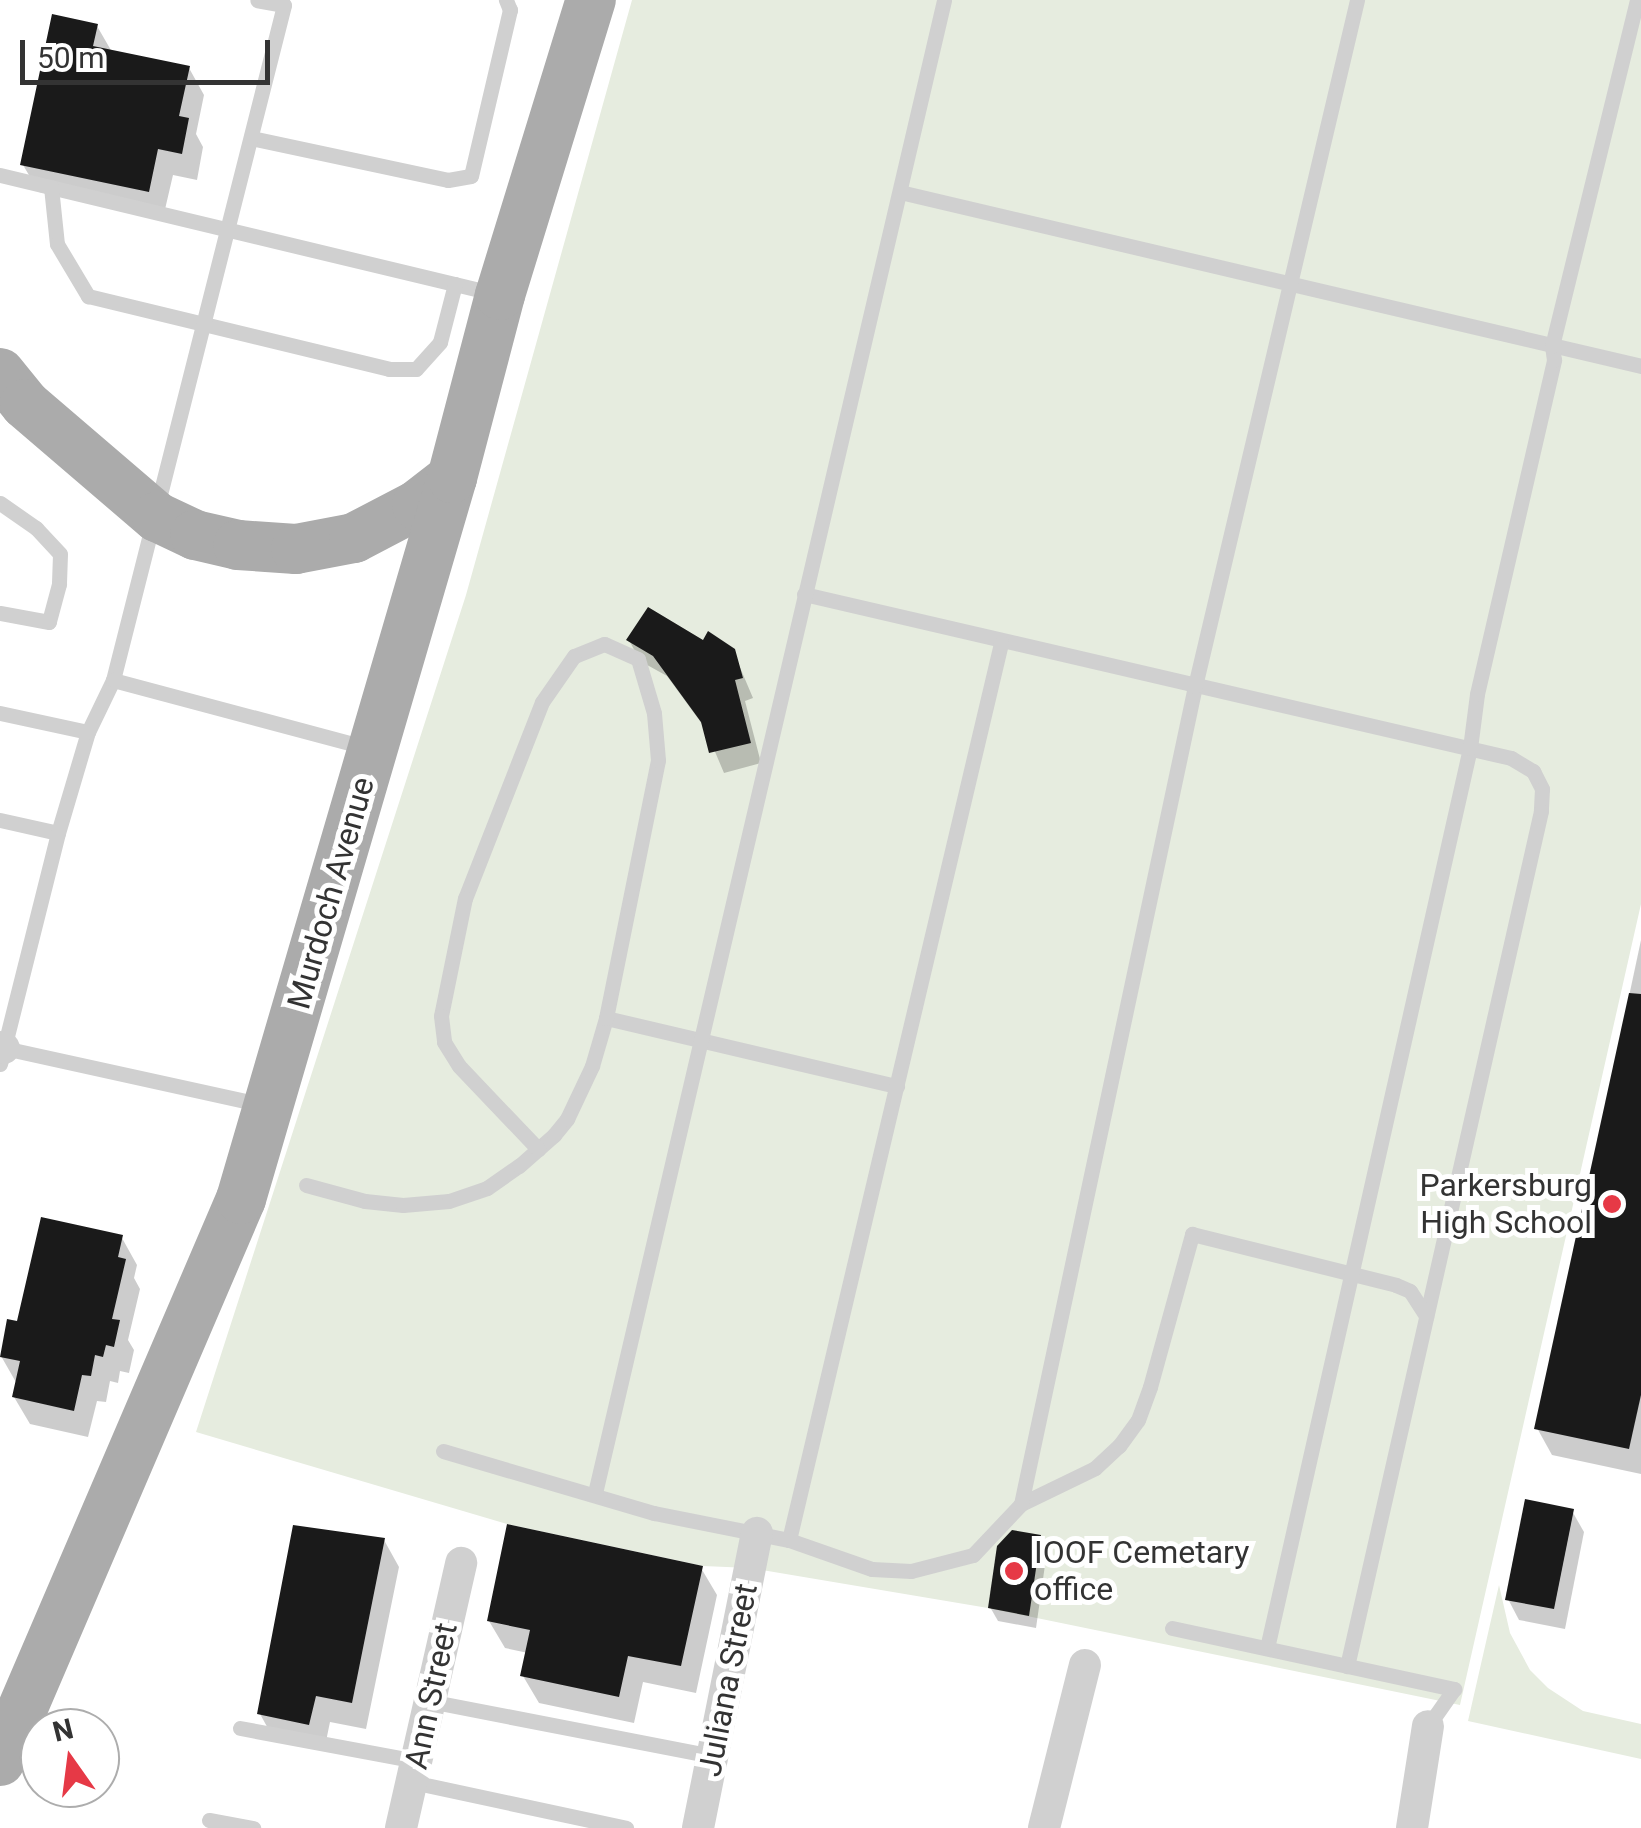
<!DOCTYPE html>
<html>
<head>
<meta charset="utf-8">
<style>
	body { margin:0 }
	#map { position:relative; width:1641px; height:1828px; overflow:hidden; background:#fff; font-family:Roboto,sans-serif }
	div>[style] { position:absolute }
	.green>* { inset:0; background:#e6ecdf }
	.shadow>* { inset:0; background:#0003 }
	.building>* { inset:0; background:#1a1a1a }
	.service>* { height:15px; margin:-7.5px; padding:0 7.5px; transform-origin:7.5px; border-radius:7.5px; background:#d0d0d0 }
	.minor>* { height:32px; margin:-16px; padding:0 16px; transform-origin:16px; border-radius:16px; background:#d0d0d0 }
	.primary>* { height:50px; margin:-25px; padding:0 25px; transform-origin:25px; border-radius:25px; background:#ababab }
	.dots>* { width:28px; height:28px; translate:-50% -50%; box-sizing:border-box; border:5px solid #fff; border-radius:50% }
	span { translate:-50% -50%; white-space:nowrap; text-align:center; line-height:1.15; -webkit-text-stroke:10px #fff; paint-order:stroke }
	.street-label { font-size:32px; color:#333 }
	.poi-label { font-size:32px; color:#333 }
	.right { translate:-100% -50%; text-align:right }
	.left { translate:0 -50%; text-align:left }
	.north { position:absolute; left:20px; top:1708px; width:100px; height:100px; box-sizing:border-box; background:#fff; border:2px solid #adadad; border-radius:50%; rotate:346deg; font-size:28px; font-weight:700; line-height:40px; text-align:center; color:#333 }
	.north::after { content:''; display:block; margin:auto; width:35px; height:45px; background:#e63946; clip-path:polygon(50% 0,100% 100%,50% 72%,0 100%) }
	.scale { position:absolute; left:20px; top:40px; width:250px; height:45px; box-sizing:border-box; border:5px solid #333; border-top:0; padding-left:12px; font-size:30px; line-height:35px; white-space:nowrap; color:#333; -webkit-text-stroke:8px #fff; paint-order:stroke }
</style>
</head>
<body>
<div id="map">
	<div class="green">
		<div style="clip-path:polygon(632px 0,1641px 0,1641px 904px,1460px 1705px,988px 1608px,750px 1568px,703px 1566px,507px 1524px,196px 1432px,466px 595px)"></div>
		<div style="clip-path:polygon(1499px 1585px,1510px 1633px,1530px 1670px,1548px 1688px,1583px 1711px,1641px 1724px,1641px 1759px,1468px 1721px)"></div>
	</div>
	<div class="shadow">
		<div style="clip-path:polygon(97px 26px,112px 52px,189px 68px,204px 95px,196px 134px,203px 147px,197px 180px,173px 175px,163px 218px,39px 192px,23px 165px)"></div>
		<div style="clip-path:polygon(629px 640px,704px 643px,733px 651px,753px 698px,745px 701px,761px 763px,724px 773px,705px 728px,667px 676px,640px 661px)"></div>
		<div style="clip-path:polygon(1641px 940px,1641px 1474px,1552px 1455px,1537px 1428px)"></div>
		<div style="clip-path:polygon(122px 1238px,137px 1265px,134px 1278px,140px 1289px,128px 1340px,134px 1350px,129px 1373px,120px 1371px,118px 1383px,110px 1381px,106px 1402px,97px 1401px,88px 1437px,30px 1424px,14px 1397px,17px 1384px,1px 1356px,19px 1324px)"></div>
		<div style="clip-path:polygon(1572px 1511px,1584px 1532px,1565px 1629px,1519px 1620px,1508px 1599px)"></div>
		<div style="clip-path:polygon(1039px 1537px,1047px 1551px,1036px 1628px,998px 1621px,990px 1607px)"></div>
		<div style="clip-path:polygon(384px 1540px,399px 1567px,366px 1729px,330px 1722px,324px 1751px,275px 1741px,260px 1714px)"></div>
		<div style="clip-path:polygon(701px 1568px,717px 1595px,696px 1693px,643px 1682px,634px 1723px,539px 1703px,523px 1676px,528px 1653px,505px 1648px,489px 1621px)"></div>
	</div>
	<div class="building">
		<div style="clip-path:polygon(52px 14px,98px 24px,93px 46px,190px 66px,179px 116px,189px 118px,182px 154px,158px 149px,149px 192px,20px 165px)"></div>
		<div style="clip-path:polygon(648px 607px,703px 640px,708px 631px,735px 649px,743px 678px,735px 680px,751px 743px,709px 753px,701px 722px,653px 656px,626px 640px)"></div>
		<div style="clip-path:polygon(1629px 993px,1641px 994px,1641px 1395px,1629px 1449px,1534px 1429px)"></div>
		<div style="clip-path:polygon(41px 1217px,123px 1235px,118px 1257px,126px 1259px,112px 1319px,120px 1320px,114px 1347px,106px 1345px,103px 1357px,95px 1355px,91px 1376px,82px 1375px,74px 1411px,12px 1397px,20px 1361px,0 1357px,7px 1319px,17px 1321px)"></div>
		<div style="clip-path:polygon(1525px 1499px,1574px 1509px,1554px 1609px,1505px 1600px)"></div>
		<div style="clip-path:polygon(507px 1524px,703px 1566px,681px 1666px,628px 1656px,619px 1697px,520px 1676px,530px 1630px,487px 1621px)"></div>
		<div style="clip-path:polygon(293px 1525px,385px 1538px,352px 1703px,316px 1696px,309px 1725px,257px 1714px)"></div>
		<div style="clip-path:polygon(1012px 1530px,1041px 1535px,1029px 1616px,988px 1608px,997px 1546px)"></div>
	</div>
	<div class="service">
		<div style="left:251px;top:138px;width:201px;rotate:12deg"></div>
		<div style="left:448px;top:180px;width:23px;rotate:-10deg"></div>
		<div style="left:471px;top:176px;width:171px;rotate:-76.8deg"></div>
		<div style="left:510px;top:10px;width:11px;rotate:-112deg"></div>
		<div style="left:0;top:175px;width:506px;rotate:13.49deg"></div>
		<div style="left:51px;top:187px;width:57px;rotate:84deg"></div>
		<div style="left:57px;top:244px;width:61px;rotate:59.2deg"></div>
		<div style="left:88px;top:296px;width:310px;rotate:13.6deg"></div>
		<div style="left:389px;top:369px;width:27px"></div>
		<div style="left:416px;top:369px;width:36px;rotate:-48deg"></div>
		<div style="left:440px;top:342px;width:60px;rotate:-75.5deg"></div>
		<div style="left:900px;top:192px;width:761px;rotate:13.21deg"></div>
		<div style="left:0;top:503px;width:44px;rotate:34.8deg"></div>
		<div style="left:36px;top:528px;width:35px;rotate:47deg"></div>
		<div style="left:60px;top:554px;width:30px;rotate:92deg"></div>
		<div style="left:59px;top:584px;width:39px;rotate:105deg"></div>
		<div style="left:49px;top:622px;width:50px;rotate:-169.6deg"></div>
		<div style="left:804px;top:594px;width:726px;rotate:13.06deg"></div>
		<div style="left:1511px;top:758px;width:26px;rotate:31deg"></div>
		<div style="left:1533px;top:771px;width:20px;rotate:63deg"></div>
		<div style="left:1542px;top:789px;width:22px;rotate:93deg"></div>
		<div style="left:1541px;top:811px;width:877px;rotate:102.78deg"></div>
		<div style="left:113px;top:680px;width:696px;rotate:-75.78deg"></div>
		<div style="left:284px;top:5px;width:27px;rotate:-170deg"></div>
		<div style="left:0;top:713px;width:90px;rotate:12.2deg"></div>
		<div style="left:0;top:820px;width:59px;rotate:12.6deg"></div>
		<div style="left:606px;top:1018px;width:299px;rotate:13.2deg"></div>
		<div style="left:4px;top:1048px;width:261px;rotate:12.4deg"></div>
		<div style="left:0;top:1064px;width:238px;rotate:-75.9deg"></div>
		<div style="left:58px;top:833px;width:105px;rotate:-73.5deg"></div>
		<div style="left:88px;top:732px;width:58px;rotate:-64.3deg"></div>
		<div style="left:113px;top:680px;width:264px;rotate:14.9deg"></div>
		<div style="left:306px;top:1185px;width:61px;rotate:15.2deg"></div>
		<div style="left:365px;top:1201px;width:38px;rotate:6deg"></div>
		<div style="left:403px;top:1205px;width:46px;rotate:-5deg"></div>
		<div style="left:449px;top:1201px;width:40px;rotate:-18.9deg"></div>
		<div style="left:487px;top:1188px;width:39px;rotate:-35deg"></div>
		<div style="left:519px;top:1166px;width:47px;rotate:-41.5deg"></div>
		<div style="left:554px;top:1135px;width:21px;rotate:-51deg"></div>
		<div style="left:567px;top:1119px;width:59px;rotate:-64.7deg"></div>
		<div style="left:592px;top:1066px;width:50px;rotate:-73.7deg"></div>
		<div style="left:606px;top:1018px;width:263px;rotate:-78.6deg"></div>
		<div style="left:658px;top:760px;width:47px;rotate:-94.9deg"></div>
		<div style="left:654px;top:713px;width:56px;rotate:-106.5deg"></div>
		<div style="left:638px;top:659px;width:37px;rotate:-156deg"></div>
		<div style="left:604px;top:644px;width:32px;rotate:158deg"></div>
		<div style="left:574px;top:656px;width:56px;rotate:124.8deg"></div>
		<div style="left:542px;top:702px;width:211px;rotate:111.4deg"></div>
		<div style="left:465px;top:898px;width:120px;rotate:101.5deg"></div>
		<div style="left:441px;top:1016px;width:26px;rotate:83deg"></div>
		<div style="left:444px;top:1042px;width:28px;rotate:58deg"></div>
		<div style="left:459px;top:1066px;width:115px;rotate:46.4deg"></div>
		<div style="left:443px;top:1451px;width:220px;rotate:16.4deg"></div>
		<div style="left:654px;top:1513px;width:138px;rotate:11.3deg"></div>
		<div style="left:789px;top:1540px;width:88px;rotate:19.3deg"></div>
		<div style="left:872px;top:1569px;width:39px;rotate:3deg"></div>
		<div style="left:911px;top:1571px;width:64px;rotate:-14.5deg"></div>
		<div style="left:973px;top:1555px;width:70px;rotate:-46.7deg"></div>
		<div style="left:1021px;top:1504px;width:82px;rotate:-25.9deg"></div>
		<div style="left:1095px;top:1468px;width:33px;rotate:-43deg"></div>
		<div style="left:1119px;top:1446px;width:32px;rotate:-54deg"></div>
		<div style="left:1138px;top:1420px;width:35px;rotate:-70deg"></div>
		<div style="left:1150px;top:1387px;width:159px;rotate:-74.6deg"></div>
		<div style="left:1192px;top:1234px;width:210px;rotate:14deg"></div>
		<div style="left:1396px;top:1285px;width:15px;rotate:23deg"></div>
		<div style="left:1410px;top:1291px;width:30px;rotate:57deg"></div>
		<div style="left:595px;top:1493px;width:1533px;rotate:-76.84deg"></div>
		<div style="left:1021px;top:1504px;width:836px;rotate:-77.99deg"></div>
		<div style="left:1195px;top:686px;width:705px;rotate:-76.71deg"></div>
		<div style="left:789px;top:1540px;width:922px;rotate:-76.7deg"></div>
		<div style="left:1172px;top:1628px;width:289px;rotate:12.2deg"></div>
		<div style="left:1454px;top:1689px;width:45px;rotate:125.1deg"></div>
		<div style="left:1267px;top:1648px;width:923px;rotate:-77.29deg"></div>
		<div style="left:1470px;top:748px;width:54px;rotate:-82.6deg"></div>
		<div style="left:1477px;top:694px;width:343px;rotate:-77deg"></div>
		<div style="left:1554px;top:360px;width:14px;rotate:-98deg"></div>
		<div style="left:1552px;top:346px;width:356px;rotate:-76.2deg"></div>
		<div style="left:429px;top:1701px;width:288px;rotate:11deg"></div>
		<div style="left:240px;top:1728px;width:179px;rotate:10.6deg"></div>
		<div style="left:412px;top:1782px;width:219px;rotate:12.1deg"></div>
		<div style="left:209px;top:1820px;width:45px;rotate:10.3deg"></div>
	</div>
	<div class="minor">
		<div style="left:0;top:1047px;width:4px;rotate:14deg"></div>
		<div style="left:401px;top:1828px;width:272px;rotate:-77.2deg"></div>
		<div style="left:698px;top:1828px;width:301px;rotate:-78.7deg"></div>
		<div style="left:1044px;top:1828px;width:168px;rotate:-75.9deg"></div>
		<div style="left:1412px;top:1828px;width:103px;rotate:-81.1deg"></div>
	</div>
	<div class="primary">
		<div style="left:0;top:373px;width:40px;rotate:51deg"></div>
		<div style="left:25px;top:404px;width:174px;rotate:40.6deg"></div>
		<div style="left:157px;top:517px;width:42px;rotate:25.3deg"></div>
		<div style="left:195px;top:535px;width:44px;rotate:13.1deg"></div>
		<div style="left:238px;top:545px;width:58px;rotate:3.9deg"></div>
		<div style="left:296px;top:549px;width:59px;rotate:-10.7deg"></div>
		<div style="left:354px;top:538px;width:71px;rotate:-27.6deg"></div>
		<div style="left:417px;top:505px;width:44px;rotate:-37.6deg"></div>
		<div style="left:0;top:1761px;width:611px;rotate:-66.79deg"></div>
		<div style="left:241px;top:1199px;width:751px;rotate:-73.69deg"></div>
		<div style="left:452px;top:478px;width:189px;rotate:-75.3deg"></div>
		<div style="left:500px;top:295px;width:309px;rotate:-72.9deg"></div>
	</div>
	<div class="dots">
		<div style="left:1612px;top:1204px;background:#e63946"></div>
		<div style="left:1014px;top:1571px;background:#e63946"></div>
	</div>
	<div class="street-label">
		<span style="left:331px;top:893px;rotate:-74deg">Murdoch Avenue</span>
		<span style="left:728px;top:1680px;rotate:-79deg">Juliana Street</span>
		<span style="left:431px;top:1696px;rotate:-78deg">Ann Street</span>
	</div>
	<div class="poi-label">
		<span class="right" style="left:1592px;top:1204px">Parkersburg<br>High School</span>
		<span class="left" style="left:1034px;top:1571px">IOOF Cemetary<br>office</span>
	</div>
	<div class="north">N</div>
	<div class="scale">50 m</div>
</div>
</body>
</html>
